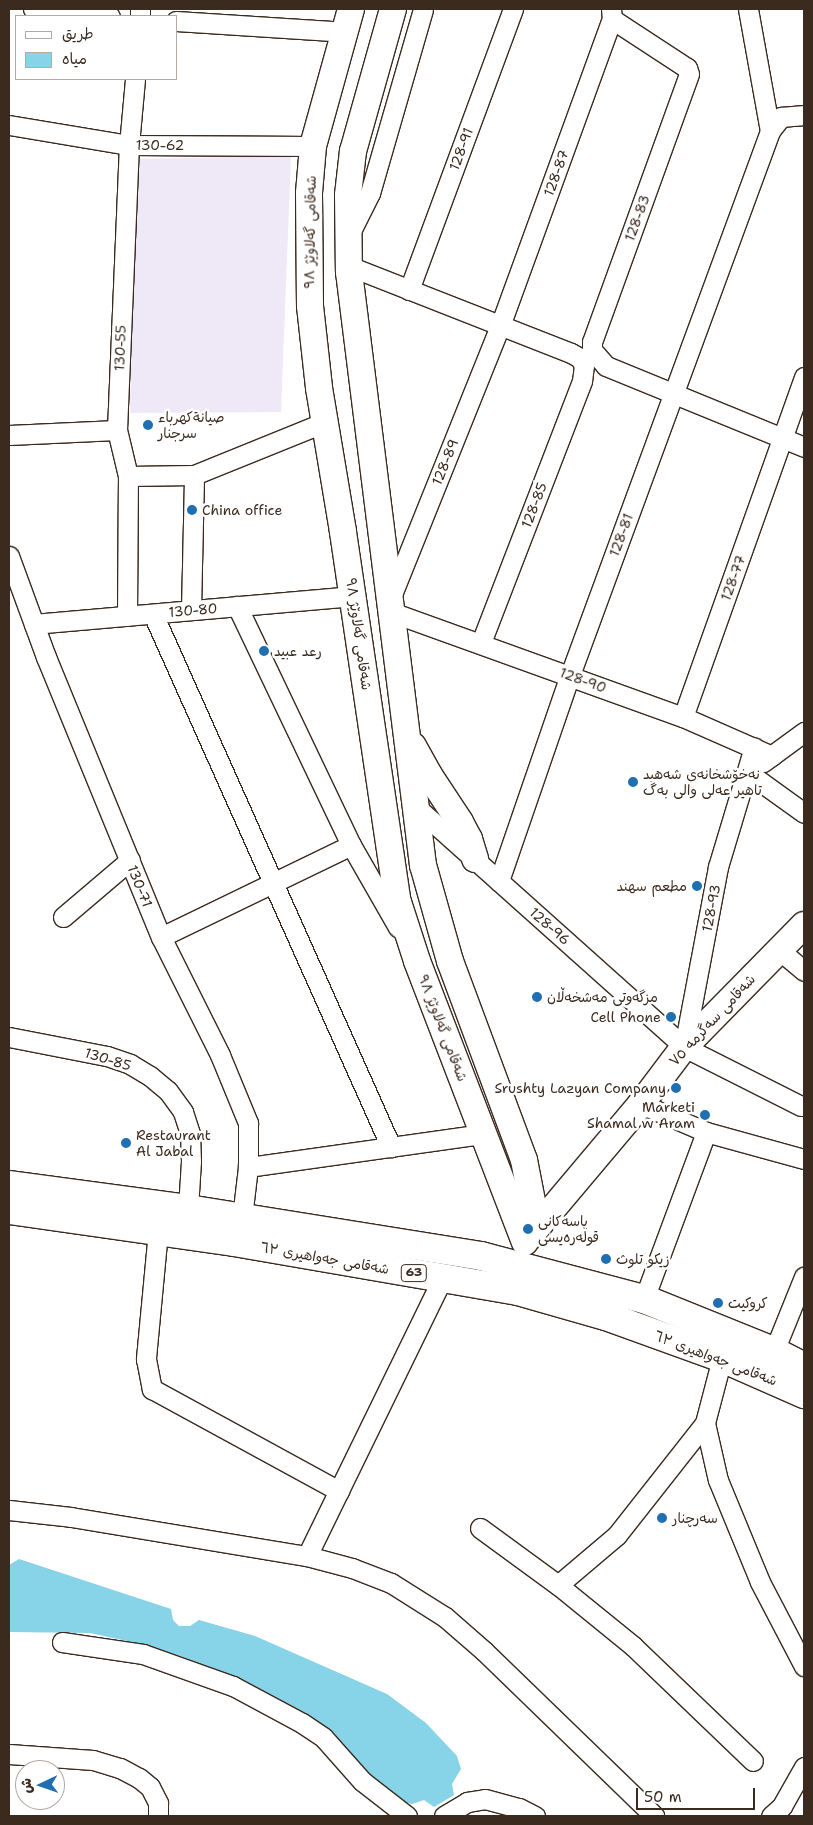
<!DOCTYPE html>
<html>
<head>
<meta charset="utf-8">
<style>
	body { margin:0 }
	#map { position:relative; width:813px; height:1825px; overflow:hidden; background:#fff; font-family:"Shantell Sans","Playpen Sans Arabic",sans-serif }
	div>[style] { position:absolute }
	.built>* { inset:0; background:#eee8f7 }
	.water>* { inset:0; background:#87d3e7 }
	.roads { filter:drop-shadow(1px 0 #3b2a1e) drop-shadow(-1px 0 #3b2a1e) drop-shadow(0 1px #3b2a1e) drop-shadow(0 -1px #3b2a1e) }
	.street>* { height:19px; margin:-9.5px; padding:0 9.5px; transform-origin:9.5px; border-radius:9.5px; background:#fff }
	.secondary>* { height:26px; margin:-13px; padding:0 13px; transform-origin:13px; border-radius:13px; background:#fff }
	.primary>* { height:28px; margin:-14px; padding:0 14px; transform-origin:14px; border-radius:14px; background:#fff }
	.dots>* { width:14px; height:14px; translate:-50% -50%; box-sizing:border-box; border:2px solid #fff; border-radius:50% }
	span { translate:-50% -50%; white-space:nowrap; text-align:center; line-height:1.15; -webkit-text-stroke:5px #fff; paint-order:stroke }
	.shield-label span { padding:1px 4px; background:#fff; border:1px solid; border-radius:4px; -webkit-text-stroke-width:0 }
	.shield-label { font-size:12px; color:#3b2a1e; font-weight:700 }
	.street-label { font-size:14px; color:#3b2a1e }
	.poi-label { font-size:14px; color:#3b2a1e }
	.left { translate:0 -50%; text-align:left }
	.right { translate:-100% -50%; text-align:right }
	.frame { position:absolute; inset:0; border:10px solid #3b2a1e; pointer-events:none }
	.legend { position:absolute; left:15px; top:15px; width:162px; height:65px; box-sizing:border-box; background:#fff; border:1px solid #b1aaa5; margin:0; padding:6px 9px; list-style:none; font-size:15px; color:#3b2a1e }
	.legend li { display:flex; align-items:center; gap:10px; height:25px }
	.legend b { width:25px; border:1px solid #b1aaa5 }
	.north { position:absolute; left:15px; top:1760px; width:50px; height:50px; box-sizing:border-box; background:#fff; border:1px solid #b1aaa5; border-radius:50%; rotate:267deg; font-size:14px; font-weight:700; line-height:20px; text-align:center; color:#3b2a1e }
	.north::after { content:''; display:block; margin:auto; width:18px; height:22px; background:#1f6fb2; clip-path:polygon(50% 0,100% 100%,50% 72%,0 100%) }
	.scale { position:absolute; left:636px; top:1788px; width:119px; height:22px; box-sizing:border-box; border:2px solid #3b2a1e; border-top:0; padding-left:6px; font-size:15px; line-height:18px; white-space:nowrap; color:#3b2a1e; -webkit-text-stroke:4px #fff; paint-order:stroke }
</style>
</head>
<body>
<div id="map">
	<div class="built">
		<div style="clip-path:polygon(291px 156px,281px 412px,130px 413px,135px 159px)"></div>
	</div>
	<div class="water">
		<div style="clip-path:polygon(19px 1559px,171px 1609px,173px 1620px,179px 1626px,190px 1626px,199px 1620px,255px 1636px,387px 1694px,426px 1723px,457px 1756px,461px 1769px,452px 1784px,454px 1795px,434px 1807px,424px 1800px,412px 1804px,403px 1802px,238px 1679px,183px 1657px,150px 1646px,90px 1633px,9px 1632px,9px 1565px)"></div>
	</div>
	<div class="roads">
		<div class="street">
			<div style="left:33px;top:9px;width:77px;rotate:5.2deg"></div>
			<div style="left:611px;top:9px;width:10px;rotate:84deg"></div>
			<div style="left:612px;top:19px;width:90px;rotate:33.2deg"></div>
			<div style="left:687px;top:68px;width:6px;rotate:72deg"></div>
			<div style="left:689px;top:74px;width:285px;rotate:109.9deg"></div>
			<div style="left:592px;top:342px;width:8px;rotate:90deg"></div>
			<div style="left:592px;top:350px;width:21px;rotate:49deg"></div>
			<div style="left:606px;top:366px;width:214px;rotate:22.2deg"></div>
			<div style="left:748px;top:9px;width:124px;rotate:79.8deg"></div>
			<div style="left:140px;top:16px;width:7px;rotate:-90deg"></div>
			<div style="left:176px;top:21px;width:168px;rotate:3.7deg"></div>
			<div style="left:9px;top:125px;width:122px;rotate:9.5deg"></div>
			<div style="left:129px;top:145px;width:184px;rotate:0.3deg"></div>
			<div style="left:350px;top:233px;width:45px;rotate:-63.4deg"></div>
			<div style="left:370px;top:193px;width:191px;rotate:-73.9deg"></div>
			<div style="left:349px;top:266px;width:238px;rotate:21.4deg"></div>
			<div style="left:571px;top:353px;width:10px;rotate:29deg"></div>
			<div style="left:580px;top:358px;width:8px;rotate:60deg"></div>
			<div style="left:584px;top:365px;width:16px;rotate:97deg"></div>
			<div style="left:582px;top:381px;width:281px;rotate:111.1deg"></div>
			<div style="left:409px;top:290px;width:300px;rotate:-69.7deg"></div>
			<div style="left:9px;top:435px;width:108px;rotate:-2.7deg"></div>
			<div style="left:128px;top:476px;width:66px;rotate:-0.9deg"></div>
			<div style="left:194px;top:475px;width:141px;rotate:-22deg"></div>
			<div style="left:9px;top:556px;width:108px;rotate:69.9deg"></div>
			<div style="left:46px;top:657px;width:303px;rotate:67.7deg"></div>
			<div style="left:161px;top:937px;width:132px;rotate:63.4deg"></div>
			<div style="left:220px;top:1055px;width:74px;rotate:67.6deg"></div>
			<div style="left:248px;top:1123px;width:44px;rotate:90deg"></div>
			<div style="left:248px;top:1167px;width:50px;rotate:96.8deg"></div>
			<div style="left:391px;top:597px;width:292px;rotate:-68.1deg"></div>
			<div style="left:500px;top:326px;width:327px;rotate:-70deg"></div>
			<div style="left:237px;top:606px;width:265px;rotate:64.5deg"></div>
			<div style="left:351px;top:845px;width:95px;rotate:60.2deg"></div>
			<div style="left:191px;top:610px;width:135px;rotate:-88.7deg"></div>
			<div style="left:391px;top:612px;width:310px;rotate:19.8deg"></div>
			<div style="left:683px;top:717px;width:97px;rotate:23.7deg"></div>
			<div style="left:153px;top:614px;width:584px;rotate:65.94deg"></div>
			<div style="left:127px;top:616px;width:140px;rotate:-89.6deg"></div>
			<div style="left:128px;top:476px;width:47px;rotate:-103.4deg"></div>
			<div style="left:117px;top:430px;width:285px;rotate:-87.6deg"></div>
			<div style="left:129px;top:145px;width:66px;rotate:-84.8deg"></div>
			<div style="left:34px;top:624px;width:320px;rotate:-5deg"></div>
			<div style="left:683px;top:717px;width:361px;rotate:-70.4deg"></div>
			<div style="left:763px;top:762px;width:51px;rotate:-36.2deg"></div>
			<div style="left:747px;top:772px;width:70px;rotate:35.7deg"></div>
			<div style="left:416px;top:807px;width:360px;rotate:41.8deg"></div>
			<div style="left:684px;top:1047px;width:131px;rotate:26.8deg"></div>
			<div style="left:499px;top:881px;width:218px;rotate:-71deg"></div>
			<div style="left:570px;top:675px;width:580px;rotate:-69.81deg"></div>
			<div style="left:770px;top:131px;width:18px;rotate:-52deg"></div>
			<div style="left:781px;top:117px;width:23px;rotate:-5deg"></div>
			<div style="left:63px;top:917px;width:88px;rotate:-40.4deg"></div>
			<div style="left:161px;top:937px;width:211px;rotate:-25.8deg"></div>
			<div style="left:778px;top:949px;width:34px;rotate:40deg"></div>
			<div style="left:9px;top:1037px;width:100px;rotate:11deg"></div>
			<div style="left:107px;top:1056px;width:24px;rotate:19deg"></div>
			<div style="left:130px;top:1064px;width:23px;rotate:31deg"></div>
			<div style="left:150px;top:1076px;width:23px;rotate:40deg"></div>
			<div style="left:168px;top:1091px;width:26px;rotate:54deg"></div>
			<div style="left:183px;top:1112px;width:22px;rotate:72deg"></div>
			<div style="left:190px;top:1133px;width:28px;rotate:88deg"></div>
			<div style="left:191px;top:1161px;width:48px;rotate:93.6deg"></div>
			<div style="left:684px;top:1047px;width:183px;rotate:-79.3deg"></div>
			<div style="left:718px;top:867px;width:125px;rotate:-73.3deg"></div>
			<div style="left:641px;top:1104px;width:71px;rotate:23.3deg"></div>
			<div style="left:706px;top:1132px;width:102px;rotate:15.4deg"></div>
			<div style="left:248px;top:1167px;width:237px;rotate:-8deg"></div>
			<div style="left:158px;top:1231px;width:129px;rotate:95.4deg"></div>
			<div style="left:146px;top:1359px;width:31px;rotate:79deg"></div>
			<div style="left:152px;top:1389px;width:213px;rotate:28.6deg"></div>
			<div style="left:644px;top:1299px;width:178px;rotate:-69.6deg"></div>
			<div style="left:722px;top:1358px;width:67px;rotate:104.7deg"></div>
			<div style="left:705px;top:1423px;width:58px;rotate:77.2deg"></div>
			<div style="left:718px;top:1480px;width:110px;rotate:67.6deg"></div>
			<div style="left:760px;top:1582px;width:95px;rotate:62.4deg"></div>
			<div style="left:770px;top:1361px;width:91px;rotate:-68deg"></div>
			<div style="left:9px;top:1510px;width:62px;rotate:6.4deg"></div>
			<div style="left:71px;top:1517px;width:239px;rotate:9.4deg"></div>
			<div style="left:307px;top:1556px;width:47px;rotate:14.9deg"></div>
			<div style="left:352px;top:1568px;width:42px;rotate:21deg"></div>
			<div style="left:391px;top:1583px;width:64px;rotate:32.2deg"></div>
			<div style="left:445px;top:1617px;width:52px;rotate:41.1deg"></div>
			<div style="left:484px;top:1651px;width:237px;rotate:44.1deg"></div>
			<div style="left:480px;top:1528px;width:97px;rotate:36.2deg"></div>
			<div style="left:558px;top:1585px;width:97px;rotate:39.1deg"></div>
			<div style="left:633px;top:1646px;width:166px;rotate:43.8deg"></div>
			<div style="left:307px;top:1556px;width:308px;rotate:-64deg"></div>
			<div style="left:558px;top:1585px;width:77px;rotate:-40.3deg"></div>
			<div style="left:617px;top:1535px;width:142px;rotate:-51.8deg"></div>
			<div style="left:62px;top:1642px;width:82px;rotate:8.4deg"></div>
			<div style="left:143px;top:1654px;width:96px;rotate:19.6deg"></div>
			<div style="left:233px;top:1686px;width:78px;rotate:28.2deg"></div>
			<div style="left:302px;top:1723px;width:25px;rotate:34deg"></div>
			<div style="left:323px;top:1737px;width:59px;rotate:48.4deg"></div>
			<div style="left:362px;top:1781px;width:57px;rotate:37.9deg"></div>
			<div style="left:9px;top:1754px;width:84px;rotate:4.1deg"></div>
			<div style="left:93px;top:1760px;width:28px;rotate:17deg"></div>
			<div style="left:120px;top:1768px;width:21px;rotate:28deg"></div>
			<div style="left:139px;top:1778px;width:14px;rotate:39deg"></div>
			<div style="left:150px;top:1787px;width:18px;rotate:63deg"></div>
			<div style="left:158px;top:1803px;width:13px;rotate:90deg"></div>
			<div style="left:444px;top:1816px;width:27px;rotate:-31deg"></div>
			<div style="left:467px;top:1802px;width:18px;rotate:-9deg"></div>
			<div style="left:485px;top:1799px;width:35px;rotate:15deg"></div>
			<div style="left:519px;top:1808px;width:18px;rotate:27deg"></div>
			<div style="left:771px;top:1816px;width:15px;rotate:-42deg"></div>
			<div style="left:782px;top:1806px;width:45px;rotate:-60.6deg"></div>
		</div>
		<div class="secondary">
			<div style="left:351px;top:9px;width:142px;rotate:105.5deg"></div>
			<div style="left:313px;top:146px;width:47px;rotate:94.9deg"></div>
			<div style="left:309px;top:193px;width:113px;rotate:89.5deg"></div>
			<div style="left:310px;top:306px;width:82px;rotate:83.7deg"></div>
			<div style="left:319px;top:388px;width:146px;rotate:80.5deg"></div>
			<div style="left:343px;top:532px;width:371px;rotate:81.6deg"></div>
			<div style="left:397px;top:899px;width:65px;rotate:72.1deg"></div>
			<div style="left:417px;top:961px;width:301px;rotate:69deg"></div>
			<div style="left:393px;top:9px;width:148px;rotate:105.7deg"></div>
			<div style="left:353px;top:151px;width:44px;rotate:96.5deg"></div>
			<div style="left:348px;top:195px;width:77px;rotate:89.3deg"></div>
			<div style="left:349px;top:272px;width:598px;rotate:82.89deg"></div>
			<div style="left:423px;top:865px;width:100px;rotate:74.3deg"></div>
			<div style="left:450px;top:961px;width:212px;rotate:69.6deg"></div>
			<div style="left:524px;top:1160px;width:68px;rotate:79deg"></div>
			<div style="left:413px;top:746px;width:33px;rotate:61deg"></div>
			<div style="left:429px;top:775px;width:56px;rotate:56.6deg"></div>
			<div style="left:460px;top:822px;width:19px;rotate:62deg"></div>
			<div style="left:469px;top:839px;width:21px;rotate:73deg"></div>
			<div style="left:529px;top:1237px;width:174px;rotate:-49.9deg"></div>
			<div style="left:641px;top:1104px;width:71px;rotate:-53deg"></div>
			<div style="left:684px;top:1047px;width:171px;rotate:-45.5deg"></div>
		</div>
		<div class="primary">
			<div style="left:9px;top:1185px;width:181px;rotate:7.6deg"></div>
			<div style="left:188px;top:1209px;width:297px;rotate:9.1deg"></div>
			<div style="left:481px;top:1256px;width:169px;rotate:14.8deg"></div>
			<div style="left:644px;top:1299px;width:139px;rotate:22deg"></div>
			<div style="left:773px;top:1351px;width:35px;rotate:27deg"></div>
			<div style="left:9px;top:1210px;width:227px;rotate:8.1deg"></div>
			<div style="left:234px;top:1242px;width:288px;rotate:9.8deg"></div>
			<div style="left:518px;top:1291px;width:91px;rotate:15.9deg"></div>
			<div style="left:606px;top:1316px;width:123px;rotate:19.9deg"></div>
			<div style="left:722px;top:1358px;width:90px;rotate:23.7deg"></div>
		</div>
	</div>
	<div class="dots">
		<div style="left:148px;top:425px;background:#1f6fb2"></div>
		<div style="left:192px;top:510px;background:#1f6fb2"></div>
		<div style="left:264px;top:651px;background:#1f6fb2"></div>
		<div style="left:633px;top:782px;background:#1f6fb2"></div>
		<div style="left:697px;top:886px;background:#1f6fb2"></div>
		<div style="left:537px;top:997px;background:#1f6fb2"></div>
		<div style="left:671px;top:1017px;background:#1f6fb2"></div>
		<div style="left:676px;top:1088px;background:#1f6fb2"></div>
		<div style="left:705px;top:1115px;background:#1f6fb2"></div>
		<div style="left:126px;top:1143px;background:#1f6fb2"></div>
		<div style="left:528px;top:1229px;background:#1f6fb2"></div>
		<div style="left:606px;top:1259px;background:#1f6fb2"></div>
		<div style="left:718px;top:1303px;background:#1f6fb2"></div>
		<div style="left:662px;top:1518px;background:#1f6fb2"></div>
	</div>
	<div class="shield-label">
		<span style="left:414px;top:1273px">63</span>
	</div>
	<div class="street-label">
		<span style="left:160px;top:145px">130-62</span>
		<span style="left:461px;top:149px;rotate:-70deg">128-91</span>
		<span style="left:556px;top:173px;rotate:-70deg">128-87</span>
		<span style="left:637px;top:218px;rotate:-70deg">128-83</span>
		<span style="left:310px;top:232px;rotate:-89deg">شەقامی گەلاوێژ ٩٨</span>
		<span style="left:120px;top:348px;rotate:-88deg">130-55</span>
		<span style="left:445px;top:462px;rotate:-68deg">128-89</span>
		<span style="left:534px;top:505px;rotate:-69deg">128-85</span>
		<span style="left:621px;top:535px;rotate:-70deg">128-81</span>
		<span style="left:733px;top:578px;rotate:-70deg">128-77</span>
		<span style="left:193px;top:610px;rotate:-5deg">130-80</span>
		<span style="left:359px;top:634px;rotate:82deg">شەقامی گەلاوێژ ٩٨</span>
		<span style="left:583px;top:680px;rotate:20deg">128-90</span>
		<span style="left:140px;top:886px;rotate:68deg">130-71</span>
		<span style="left:711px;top:908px;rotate:-79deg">128-93</span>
		<span style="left:550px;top:926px;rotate:41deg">128-96</span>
		<span style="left:712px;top:1020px;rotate:-47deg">شەقامی سەگرمە ٧٥</span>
		<span style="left:443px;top:1028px;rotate:69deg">شەقامی گەلاوێژ ٩٨</span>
		<span style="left:108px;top:1059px;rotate:17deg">130-85</span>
		<span style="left:325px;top:1258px;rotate:10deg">شەقامی جەواهیری ٦٣</span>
		<span style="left:716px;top:1358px;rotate:21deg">شەقامی جەواهیری ٦٣</span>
	</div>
	<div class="poi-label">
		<span class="left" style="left:158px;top:425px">صيانةكهرباء<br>سرجنار</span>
		<span class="left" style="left:202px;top:510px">China office</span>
		<span class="left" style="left:274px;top:651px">رعد عبيد</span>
		<span class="left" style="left:643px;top:782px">نەخۆشخانەی شەهید<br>تاهیر عەلی والی بەگ</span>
		<span class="right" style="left:687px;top:886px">مطعم سهند</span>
		<span class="left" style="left:547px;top:997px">مزگەوتی مەشخەڵان</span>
		<span class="right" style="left:661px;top:1017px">Cell Phone</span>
		<span class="right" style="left:666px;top:1088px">Srushty Lazyan Company</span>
		<span class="right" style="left:695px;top:1115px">Marketi<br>Shamal w Aram</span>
		<span class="left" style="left:136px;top:1143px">Restaurant<br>Al Jabal</span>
		<span class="left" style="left:538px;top:1229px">پاسەکانی<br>قولەرەیسی</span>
		<span class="left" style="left:616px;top:1259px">زيكو تلوث</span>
		<span class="left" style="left:728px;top:1303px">كروكيت</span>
		<span class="left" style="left:672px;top:1518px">سەرچنار</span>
	</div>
	<div class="frame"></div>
	<ul class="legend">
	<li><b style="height:6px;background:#fff"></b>طريق</li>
	<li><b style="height:14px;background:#87d3e7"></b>مياه</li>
	</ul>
	<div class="north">ش</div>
	<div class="scale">50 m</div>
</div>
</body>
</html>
